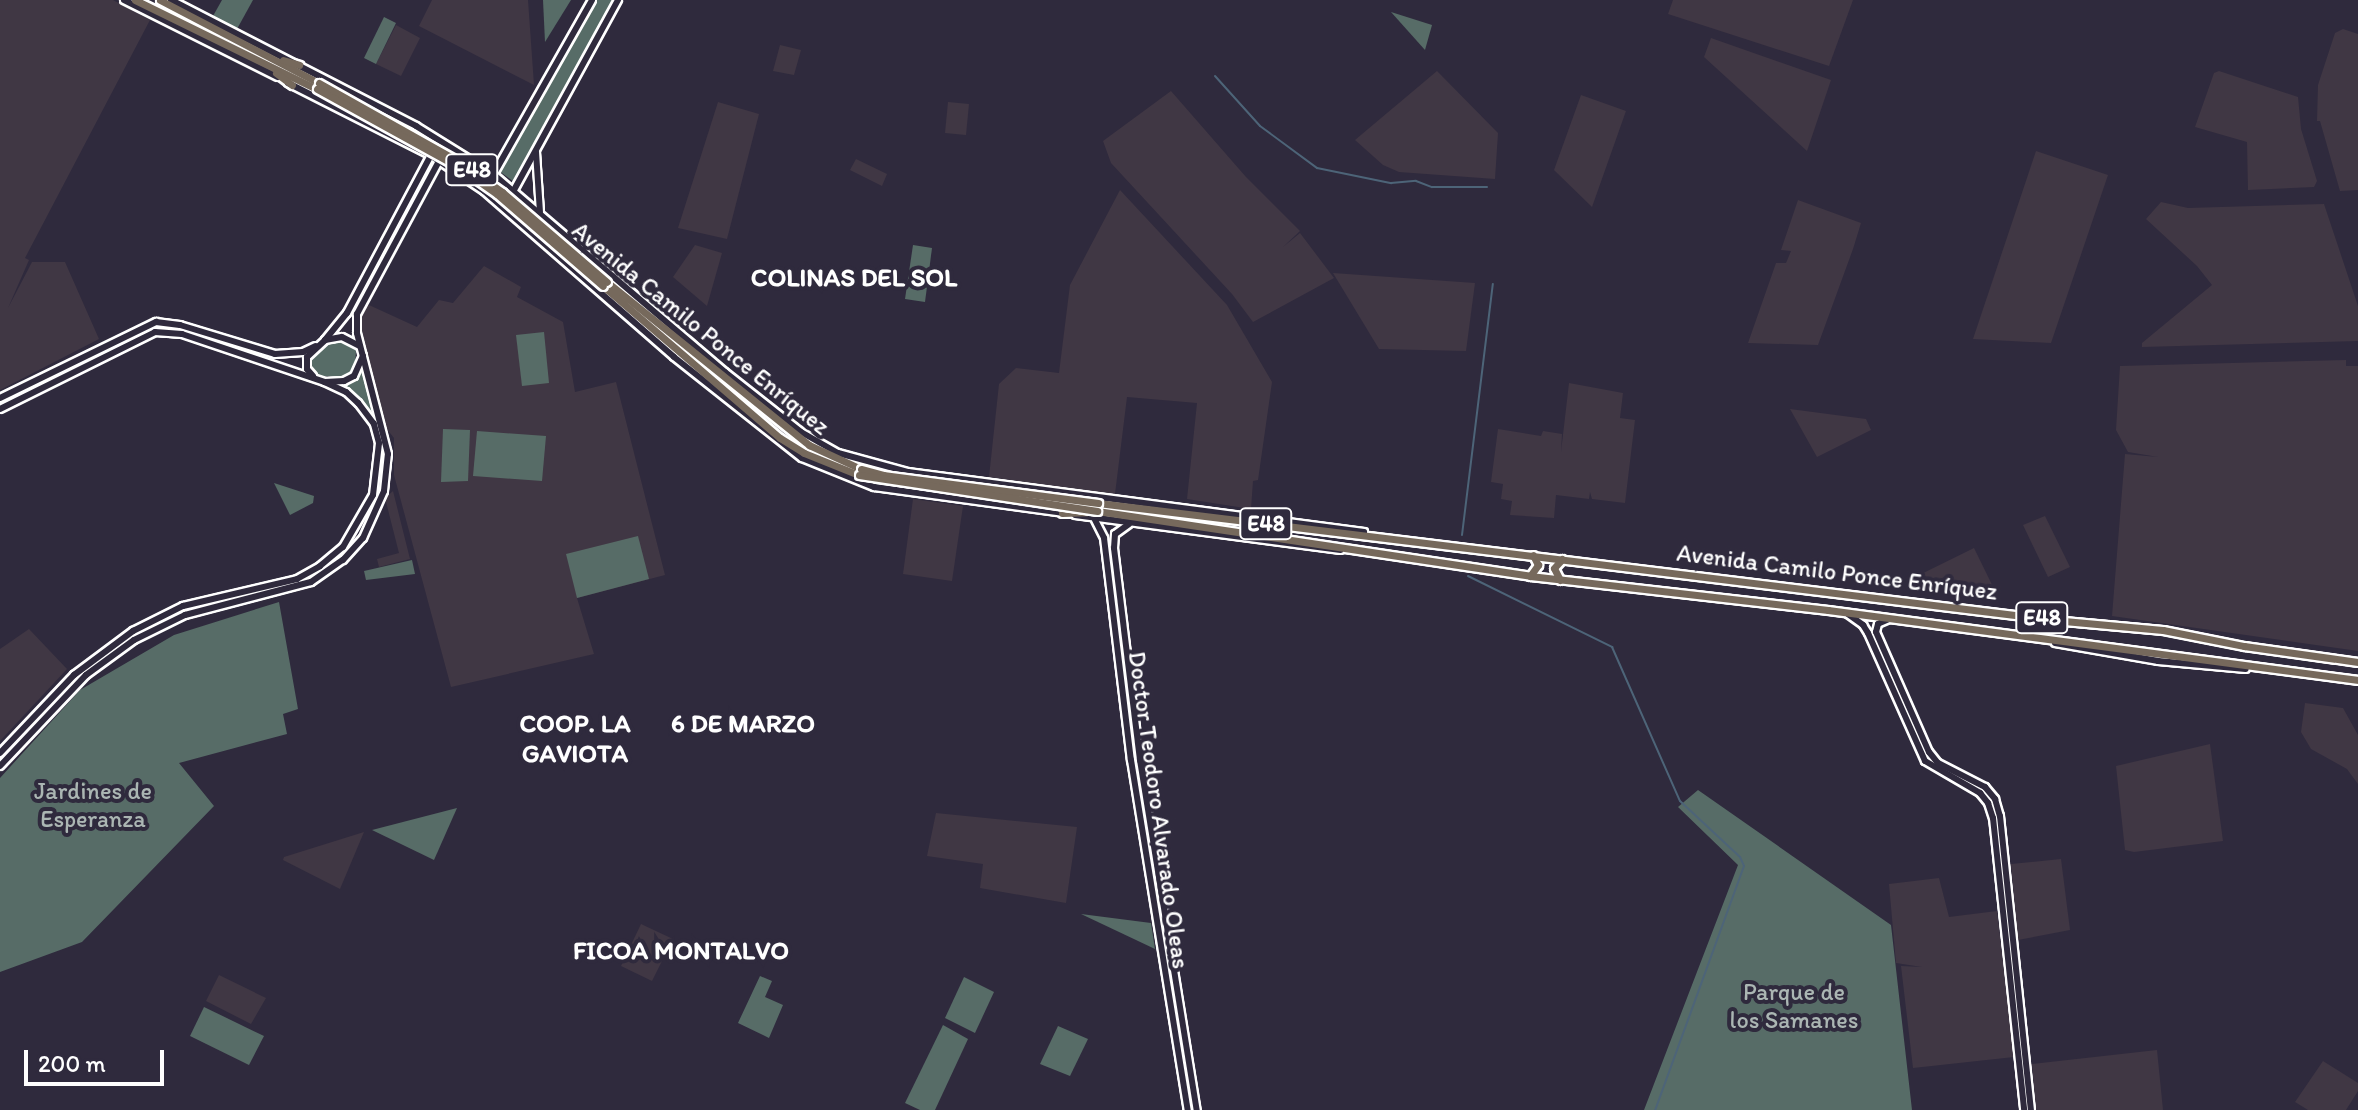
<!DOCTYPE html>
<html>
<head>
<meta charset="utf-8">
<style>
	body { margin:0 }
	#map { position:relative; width:2358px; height:1110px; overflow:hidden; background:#2f2a3d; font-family:Itim,sans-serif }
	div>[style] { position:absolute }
	.built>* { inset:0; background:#403744 }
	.green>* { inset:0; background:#576c67 }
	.stream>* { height:2px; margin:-1px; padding:0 1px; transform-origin:1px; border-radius:1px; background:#4d6478 }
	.roads { filter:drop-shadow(2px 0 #fff) drop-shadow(-2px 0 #fff) drop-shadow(0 2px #fff) drop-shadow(0 -2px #fff) }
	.secondary>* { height:6px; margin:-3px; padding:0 3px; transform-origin:3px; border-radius:3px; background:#2f2a3d }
	.primary>* { height:7px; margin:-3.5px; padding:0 3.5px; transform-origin:3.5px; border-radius:3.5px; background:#76695c }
	.bridges { filter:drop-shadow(2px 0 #fff) drop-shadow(-2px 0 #fff) drop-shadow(0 2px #fff) drop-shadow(0 -2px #fff) }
	.primary-bridge>* { height:7px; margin:-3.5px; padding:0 3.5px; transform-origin:3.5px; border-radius:3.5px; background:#76695c }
	span { translate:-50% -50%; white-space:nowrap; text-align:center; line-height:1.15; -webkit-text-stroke:8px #2f2a3d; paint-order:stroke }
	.shield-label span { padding:2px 6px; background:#2f2a3d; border:2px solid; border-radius:6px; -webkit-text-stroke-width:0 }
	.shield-label { font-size:22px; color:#fff; font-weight:700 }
	.street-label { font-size:24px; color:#fff }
	.park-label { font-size:24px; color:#abb6b3 }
	.neighbourhood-label { font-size:26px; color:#fff; font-weight:700 }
	.scale { position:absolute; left:24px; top:1050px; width:140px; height:36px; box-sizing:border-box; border:4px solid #fff; border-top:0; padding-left:10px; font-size:24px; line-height:28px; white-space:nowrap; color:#fff; -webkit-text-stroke:6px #2f2a3d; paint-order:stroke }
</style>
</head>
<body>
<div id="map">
	<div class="built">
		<div style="clip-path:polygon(0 0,113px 0,150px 20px,25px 258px,29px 260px,8px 308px,32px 262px,65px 262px,99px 339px,0 390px)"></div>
		<div style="clip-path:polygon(432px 0,528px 0,534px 85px,419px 26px)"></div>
		<div style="clip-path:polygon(1673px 0,1853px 0,1829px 66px,1668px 14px)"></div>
		<div style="clip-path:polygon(396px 25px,420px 38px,401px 76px,376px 64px)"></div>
		<div style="clip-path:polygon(2343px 29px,2358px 34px,2358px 190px,2340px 191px,2320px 121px,2317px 121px,2318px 85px,2335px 33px)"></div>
		<div style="clip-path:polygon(1711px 38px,1831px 80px,1807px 151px,1704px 57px)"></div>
		<div style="clip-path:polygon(780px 45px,801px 50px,794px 75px,773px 71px)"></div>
		<div style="clip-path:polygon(1437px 71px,1498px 133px,1495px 179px,1399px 172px,1383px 165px,1355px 140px)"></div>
		<div style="clip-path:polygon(2219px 71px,2298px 97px,2301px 129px,2317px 181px,2314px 187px,2248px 190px,2247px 142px,2195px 127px,2214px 73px)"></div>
		<div style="clip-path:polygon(1171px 91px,1246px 177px,1300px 231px,1283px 247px,1300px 233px,1334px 278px,1253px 322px,1232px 294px,1111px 163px,1103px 141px)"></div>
		<div style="clip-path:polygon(1581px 95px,1626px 111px,1592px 207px,1554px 170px)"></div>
		<div style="clip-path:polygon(718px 102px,759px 114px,727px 239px,678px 228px)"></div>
		<div style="clip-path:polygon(948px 102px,969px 104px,966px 135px,945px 133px)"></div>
		<div style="clip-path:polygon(2036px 151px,2108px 175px,2051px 343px,1973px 339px)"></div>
		<div style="clip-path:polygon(856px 159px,887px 174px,882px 186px,850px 170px)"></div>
		<div style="clip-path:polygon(1120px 190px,1227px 305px,1272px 382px,1258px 480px,1253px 481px,1251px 509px,1187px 499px,1197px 403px,1127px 397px,1115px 494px,989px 477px,999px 384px,1016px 368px,1059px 373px,1070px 285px)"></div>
		<div style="clip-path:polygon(1798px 200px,1861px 223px,1853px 249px,1818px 345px,1748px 343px,1776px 263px,1786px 263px,1791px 251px,1781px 250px)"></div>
		<div style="clip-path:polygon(2161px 202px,2188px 208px,2324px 204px,2358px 306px,2358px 341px,2142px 347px,2142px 343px,2212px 285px,2197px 266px,2146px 219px)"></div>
		<div style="clip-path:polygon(695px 245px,722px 253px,707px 306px,673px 277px)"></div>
		<div style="clip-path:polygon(484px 266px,521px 287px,517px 297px,563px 322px,575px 392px,616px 382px,665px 575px,577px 598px,594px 654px,451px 687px,394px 475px,394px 438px,386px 428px,361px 327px,362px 311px,369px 305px,417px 327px,439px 300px,453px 303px)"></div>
		<div style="clip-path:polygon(1333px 273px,1475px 283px,1466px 351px,1379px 349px)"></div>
		<div style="clip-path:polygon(2346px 360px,2346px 366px,2358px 366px,2358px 651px,2112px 616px,2125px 454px,2158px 457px,2128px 452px,2116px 430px,2120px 366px)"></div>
		<div style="clip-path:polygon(1569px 383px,1623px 393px,1620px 418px,1635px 420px,1625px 503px,1592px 499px,1590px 492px,1589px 499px,1556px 495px,1554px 518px,1510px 515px,1512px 501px,1501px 499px,1503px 484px,1491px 482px,1498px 429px,1541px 436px,1543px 431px,1562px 434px,1561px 452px)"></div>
		<div style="clip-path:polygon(1790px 409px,1866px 419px,1871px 430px,1817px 457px)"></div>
		<div style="clip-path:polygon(393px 491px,410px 559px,379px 567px,377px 559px,399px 553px,385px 498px)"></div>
		<div style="clip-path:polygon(913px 499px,963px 506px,952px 581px,903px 574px)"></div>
		<div style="clip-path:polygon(2045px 516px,2070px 567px,2048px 577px,2023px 525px)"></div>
		<div style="clip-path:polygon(1974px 548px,1998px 597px,1906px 584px,1907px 581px)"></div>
		<div style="clip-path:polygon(29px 629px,67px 669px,0 741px,0 649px)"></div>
		<div style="clip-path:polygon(2305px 703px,2343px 708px,2358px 735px,2358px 784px,2347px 769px,2311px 749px,2301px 732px)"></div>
		<div style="clip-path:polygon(2210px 744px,2223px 841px,2134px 852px,2125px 850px,2116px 766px)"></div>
		<div style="clip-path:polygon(936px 813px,1077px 827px,1066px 903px,980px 888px,983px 864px,927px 856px)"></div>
		<div style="clip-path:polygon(364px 832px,340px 889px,283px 860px,284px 857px)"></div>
		<div style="clip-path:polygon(2061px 859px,2070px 930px,2018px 940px,2011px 864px)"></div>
		<div style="clip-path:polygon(1939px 878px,1949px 917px,1997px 911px,2014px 1057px,1913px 1068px,1901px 966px,1922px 967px,1896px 963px,1889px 884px)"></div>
		<div style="clip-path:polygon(641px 924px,673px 939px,652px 981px,621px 966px)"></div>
		<div style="clip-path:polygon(219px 975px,266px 998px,251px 1024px,206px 1001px)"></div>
		<div style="clip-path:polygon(2157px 1050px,2163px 1110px,2036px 1110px,2032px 1064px)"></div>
		<div style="clip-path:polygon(2323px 1061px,2358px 1083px,2358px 1091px,2346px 1110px,2308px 1110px,2295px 1102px)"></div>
	</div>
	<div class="green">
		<div style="clip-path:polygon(222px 0,253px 0,237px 29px,213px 16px)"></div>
		<div style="clip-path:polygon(543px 0,571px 0,545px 42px)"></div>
		<div style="clip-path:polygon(594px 0,614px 0,514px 182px,499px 171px)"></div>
		<div style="clip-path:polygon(1391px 12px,1432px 25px,1425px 50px)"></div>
		<div style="clip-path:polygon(384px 17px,396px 23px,376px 64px,364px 58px)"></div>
		<div style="clip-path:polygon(913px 245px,932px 248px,925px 302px,905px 299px)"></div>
		<div style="clip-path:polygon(544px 332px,549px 383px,522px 386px,516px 335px)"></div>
		<div style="clip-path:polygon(335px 342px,347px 343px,356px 350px,355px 369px,344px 377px,320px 376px,312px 369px,311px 357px,317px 349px)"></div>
		<div style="clip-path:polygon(364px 369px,377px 416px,373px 418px,362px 401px,344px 385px)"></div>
		<div style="clip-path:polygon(443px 429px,470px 430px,468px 481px,441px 482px)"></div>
		<div style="clip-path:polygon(477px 431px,546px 436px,542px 481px,473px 476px)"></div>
		<div style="clip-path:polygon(274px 483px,314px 496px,313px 503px,290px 515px)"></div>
		<div style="clip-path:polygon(638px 536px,649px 579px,577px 598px,566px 554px)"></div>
		<div style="clip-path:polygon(412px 560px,415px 574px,366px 580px,364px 571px)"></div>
		<div style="clip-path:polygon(279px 602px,298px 709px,283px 714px,287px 734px,179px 763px,214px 806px,82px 942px,0 972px,0 778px,80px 690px,174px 635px)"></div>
		<div style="clip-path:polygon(1698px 790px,1891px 925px,1912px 1110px,1644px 1110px,1738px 865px,1678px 807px)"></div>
		<div style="clip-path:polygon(457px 808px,434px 860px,372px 830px)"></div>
		<div style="clip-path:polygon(1081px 914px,1151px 923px,1155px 949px)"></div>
		<div style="clip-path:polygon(760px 976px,772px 981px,765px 997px,783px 1005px,769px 1038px,738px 1023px)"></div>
		<div style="clip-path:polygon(964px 977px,994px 992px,975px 1033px,945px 1018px)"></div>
		<div style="clip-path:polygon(204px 1007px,264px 1036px,249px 1065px,190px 1036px)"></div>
		<div style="clip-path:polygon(943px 1025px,968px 1039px,935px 1110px,920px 1110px,905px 1103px)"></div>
		<div style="clip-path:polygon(1058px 1026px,1088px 1039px,1070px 1076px,1040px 1064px)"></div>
	</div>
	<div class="stream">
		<div style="left:1215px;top:76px;width:67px;rotate:48deg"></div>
		<div style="left:1260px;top:126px;width:71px;rotate:36.4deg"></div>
		<div style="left:1317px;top:168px;width:76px;rotate:11.5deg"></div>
		<div style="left:1391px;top:183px;width:25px;rotate:-5deg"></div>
		<div style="left:1416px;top:181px;width:17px;rotate:21deg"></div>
		<div style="left:1432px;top:187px;width:55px"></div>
		<div style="left:1462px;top:535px;width:253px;rotate:-83deg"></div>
		<div style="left:1468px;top:576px;width:161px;rotate:26.2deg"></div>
		<div style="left:1612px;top:647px;width:168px;rotate:66.2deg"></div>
		<div style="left:1680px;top:801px;width:82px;rotate:43deg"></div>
		<div style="left:1740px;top:857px;width:10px;rotate:66deg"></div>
		<div style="left:1744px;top:866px;width:260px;rotate:110deg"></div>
	</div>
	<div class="roads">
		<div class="secondary">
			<div style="left:124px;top:0;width:172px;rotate:26.6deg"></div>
			<div style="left:171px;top:0;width:276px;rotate:27.2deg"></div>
			<div style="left:416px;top:126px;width:91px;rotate:31.9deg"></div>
			<div style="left:493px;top:174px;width:305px;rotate:40.5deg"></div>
			<div style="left:725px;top:372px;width:97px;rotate:38.3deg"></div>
			<div style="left:801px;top:432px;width:43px;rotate:29.6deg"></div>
			<div style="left:838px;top:453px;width:73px;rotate:15.2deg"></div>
			<div style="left:908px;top:472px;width:460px;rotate:7.5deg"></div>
			<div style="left:288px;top:83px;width:159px;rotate:26.9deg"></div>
			<div style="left:430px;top:155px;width:65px;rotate:33.7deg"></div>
			<div style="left:484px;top:191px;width:252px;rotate:41.1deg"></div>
			<div style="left:674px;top:357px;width:163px;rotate:38.3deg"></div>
			<div style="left:802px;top:458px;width:78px;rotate:21.9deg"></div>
			<div style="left:874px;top:487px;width:192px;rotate:7.8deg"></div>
			<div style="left:536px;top:152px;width:60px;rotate:86.2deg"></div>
			<div style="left:492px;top:177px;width:203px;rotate:-60.5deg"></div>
			<div style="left:514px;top:190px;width:217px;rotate:-61.3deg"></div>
			<div style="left:325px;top:340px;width:35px;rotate:-51deg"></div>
			<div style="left:347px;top:313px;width:179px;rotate:-62deg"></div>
			<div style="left:313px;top:376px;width:9px;rotate:-131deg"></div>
			<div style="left:307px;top:369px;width:12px;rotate:-90deg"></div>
			<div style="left:307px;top:357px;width:25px;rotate:-43deg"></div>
			<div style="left:325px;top:340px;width:17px;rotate:-10deg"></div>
			<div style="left:342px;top:337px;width:20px;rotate:27deg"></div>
			<div style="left:0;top:398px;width:174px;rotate:-26deg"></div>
			<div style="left:156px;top:322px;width:24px;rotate:7deg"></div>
			<div style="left:180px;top:325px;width:99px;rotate:17deg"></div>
			<div style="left:275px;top:354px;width:28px;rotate:-4deg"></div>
			<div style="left:303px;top:352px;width:14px;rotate:-25deg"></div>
			<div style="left:0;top:409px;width:173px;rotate:-26.4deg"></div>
			<div style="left:155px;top:332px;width:27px;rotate:4deg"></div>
			<div style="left:182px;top:334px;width:151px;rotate:18.6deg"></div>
			<div style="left:325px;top:382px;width:19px;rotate:-3deg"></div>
			<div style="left:344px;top:381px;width:11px;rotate:-27deg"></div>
			<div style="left:354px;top:376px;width:22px;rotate:-66deg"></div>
			<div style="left:1075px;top:515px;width:268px;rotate:7.5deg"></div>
			<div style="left:1095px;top:520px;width:20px;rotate:63deg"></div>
			<div style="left:1104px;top:538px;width:224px;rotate:83.1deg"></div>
			<div style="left:1131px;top:760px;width:355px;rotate:80.8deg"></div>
			<div style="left:1129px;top:524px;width:17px;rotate:144deg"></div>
			<div style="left:1115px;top:534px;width:14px;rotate:94deg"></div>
			<div style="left:1114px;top:548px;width:214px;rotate:83deg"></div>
			<div style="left:1140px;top:760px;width:355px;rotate:80.8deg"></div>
			<div style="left:1848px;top:614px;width:19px;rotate:36deg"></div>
			<div style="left:1863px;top:625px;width:9px;rotate:58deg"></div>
			<div style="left:1868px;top:633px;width:140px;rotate:66deg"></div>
			<div style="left:1925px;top:761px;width:64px;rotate:30.2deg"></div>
			<div style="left:1980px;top:793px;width:13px;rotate:51deg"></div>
			<div style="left:1988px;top:803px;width:16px;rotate:72deg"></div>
			<div style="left:1993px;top:818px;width:294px;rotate:83.9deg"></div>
			<div style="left:1889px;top:619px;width:12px;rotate:156deg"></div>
			<div style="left:1878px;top:624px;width:8px;rotate:104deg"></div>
			<div style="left:1876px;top:632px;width:131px;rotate:66.2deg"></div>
			<div style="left:1929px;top:752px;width:14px;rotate:51deg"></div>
			<div style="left:1938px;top:763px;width:53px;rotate:27.1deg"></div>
			<div style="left:1985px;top:787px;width:16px;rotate:50deg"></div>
			<div style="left:1995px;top:799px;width:18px;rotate:74deg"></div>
			<div style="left:2000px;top:816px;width:296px;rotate:84deg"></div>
			<div style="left:2055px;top:643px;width:105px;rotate:9.9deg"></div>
			<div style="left:2158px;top:661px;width:88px;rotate:5.2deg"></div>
			<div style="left:0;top:753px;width:108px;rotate:-46.5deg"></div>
			<div style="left:74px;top:675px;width:74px;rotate:-36.7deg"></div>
			<div style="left:133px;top:631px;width:56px;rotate:-26.6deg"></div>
			<div style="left:183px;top:606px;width:117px;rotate:-13.3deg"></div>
			<div style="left:297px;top:579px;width:26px;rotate:-29deg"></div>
			<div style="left:320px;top:566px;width:30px;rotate:-40deg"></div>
			<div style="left:343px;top:547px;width:60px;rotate:-60deg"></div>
			<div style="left:373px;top:495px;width:52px;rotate:-83.4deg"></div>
			<div style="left:379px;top:443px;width:20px;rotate:-105deg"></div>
			<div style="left:374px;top:424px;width:26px;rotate:-127deg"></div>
			<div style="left:358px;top:403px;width:16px;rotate:-137deg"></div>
			<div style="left:346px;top:392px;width:23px;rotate:-155deg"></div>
			<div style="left:0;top:766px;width:125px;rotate:-46.6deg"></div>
			<div style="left:86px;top:675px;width:59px;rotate:-36.1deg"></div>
			<div style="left:134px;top:640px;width:57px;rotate:-26.1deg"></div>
			<div style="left:185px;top:615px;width:130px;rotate:-14.7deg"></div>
			<div style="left:311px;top:582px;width:39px;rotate:-35deg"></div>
			<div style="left:343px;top:560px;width:30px;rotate:-48deg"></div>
			<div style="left:363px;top:538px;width:51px;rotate:-65.9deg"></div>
			<div style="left:384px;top:491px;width:37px;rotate:-84deg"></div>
			<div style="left:388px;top:454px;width:125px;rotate:-104.4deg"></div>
			<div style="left:357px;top:333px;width:19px;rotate:-90deg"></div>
			<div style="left:357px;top:314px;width:174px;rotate:-61.8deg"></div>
		</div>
		<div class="primary">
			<div style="left:135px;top:0;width:203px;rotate:26.1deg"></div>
			<div style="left:160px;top:0;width:179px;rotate:27.6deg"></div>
			<div style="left:283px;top:60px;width:17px;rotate:17deg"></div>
			<div style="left:276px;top:73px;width:20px;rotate:37deg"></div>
			<div style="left:607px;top:282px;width:260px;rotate:38.9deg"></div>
			<div style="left:809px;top:445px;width:57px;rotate:24.8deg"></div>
			<div style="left:603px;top:286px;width:233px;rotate:40.7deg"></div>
			<div style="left:780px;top:438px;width:28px;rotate:32deg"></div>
			<div style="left:804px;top:453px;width:59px;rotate:21.8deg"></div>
			<div style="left:1098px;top:503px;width:973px;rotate:6.96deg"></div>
			<div style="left:2064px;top:621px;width:99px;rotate:5.2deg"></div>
			<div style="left:2163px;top:630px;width:83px;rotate:11.2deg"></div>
			<div style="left:2244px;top:646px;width:115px;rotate:8deg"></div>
			<div style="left:1097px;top:511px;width:438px;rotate:8.5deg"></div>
			<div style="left:1530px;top:576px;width:300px;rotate:6.5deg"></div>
			<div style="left:1828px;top:610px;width:535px;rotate:7.52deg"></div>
			<div style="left:1062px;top:513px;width:25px;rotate:-2deg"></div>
			<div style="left:1530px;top:576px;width:14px;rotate:-54deg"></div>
			<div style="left:1538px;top:565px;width:11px;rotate:-117deg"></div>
			<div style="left:1560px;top:580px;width:13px;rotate:-117deg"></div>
			<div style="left:1554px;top:568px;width:12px;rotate:-48deg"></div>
		</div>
	</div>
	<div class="bridges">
		<div class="primary-bridge">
			<div style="left:319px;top:83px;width:162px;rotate:29.3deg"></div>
			<div style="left:460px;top:162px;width:52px;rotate:35.5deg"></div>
			<div style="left:502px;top:192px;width:138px;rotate:40.6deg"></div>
			<div style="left:317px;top:89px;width:160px;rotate:28.8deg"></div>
			<div style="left:457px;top:166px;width:49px;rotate:35deg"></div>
			<div style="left:497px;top:194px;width:140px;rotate:41deg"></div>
			<div style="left:861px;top:469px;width:23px;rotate:15deg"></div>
			<div style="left:883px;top:475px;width:217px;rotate:7.4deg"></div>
			<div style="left:859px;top:475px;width:241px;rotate:8.6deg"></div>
		</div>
	</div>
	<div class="shield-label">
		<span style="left:472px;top:170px">E48</span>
		<span style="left:1266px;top:524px">E48</span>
		<span style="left:2042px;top:618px">E48</span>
	</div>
	<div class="street-label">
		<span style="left:701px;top:328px;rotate:39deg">Avenida Camilo Ponce Enríquez</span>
		<span style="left:1837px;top:572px;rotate:7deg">Avenida Camilo Ponce Enríquez</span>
		<span style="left:1159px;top:810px;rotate:82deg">Doctor Teodoro Alvarado Oleas</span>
	</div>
	<div class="park-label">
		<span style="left:93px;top:805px">Jardines de<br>Esperanza</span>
		<span style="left:1794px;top:1006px">Parque de<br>los Samanes</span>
	</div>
	<div class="neighbourhood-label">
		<span style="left:854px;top:278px">COLINAS DEL SOL</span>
		<span style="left:575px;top:739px">COOP. LA<br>GAVIOTA</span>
		<span style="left:743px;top:724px">6 DE MARZO</span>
		<span style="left:681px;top:951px">FICOA MONTALVO</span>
	</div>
	<div class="scale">200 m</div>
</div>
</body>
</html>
